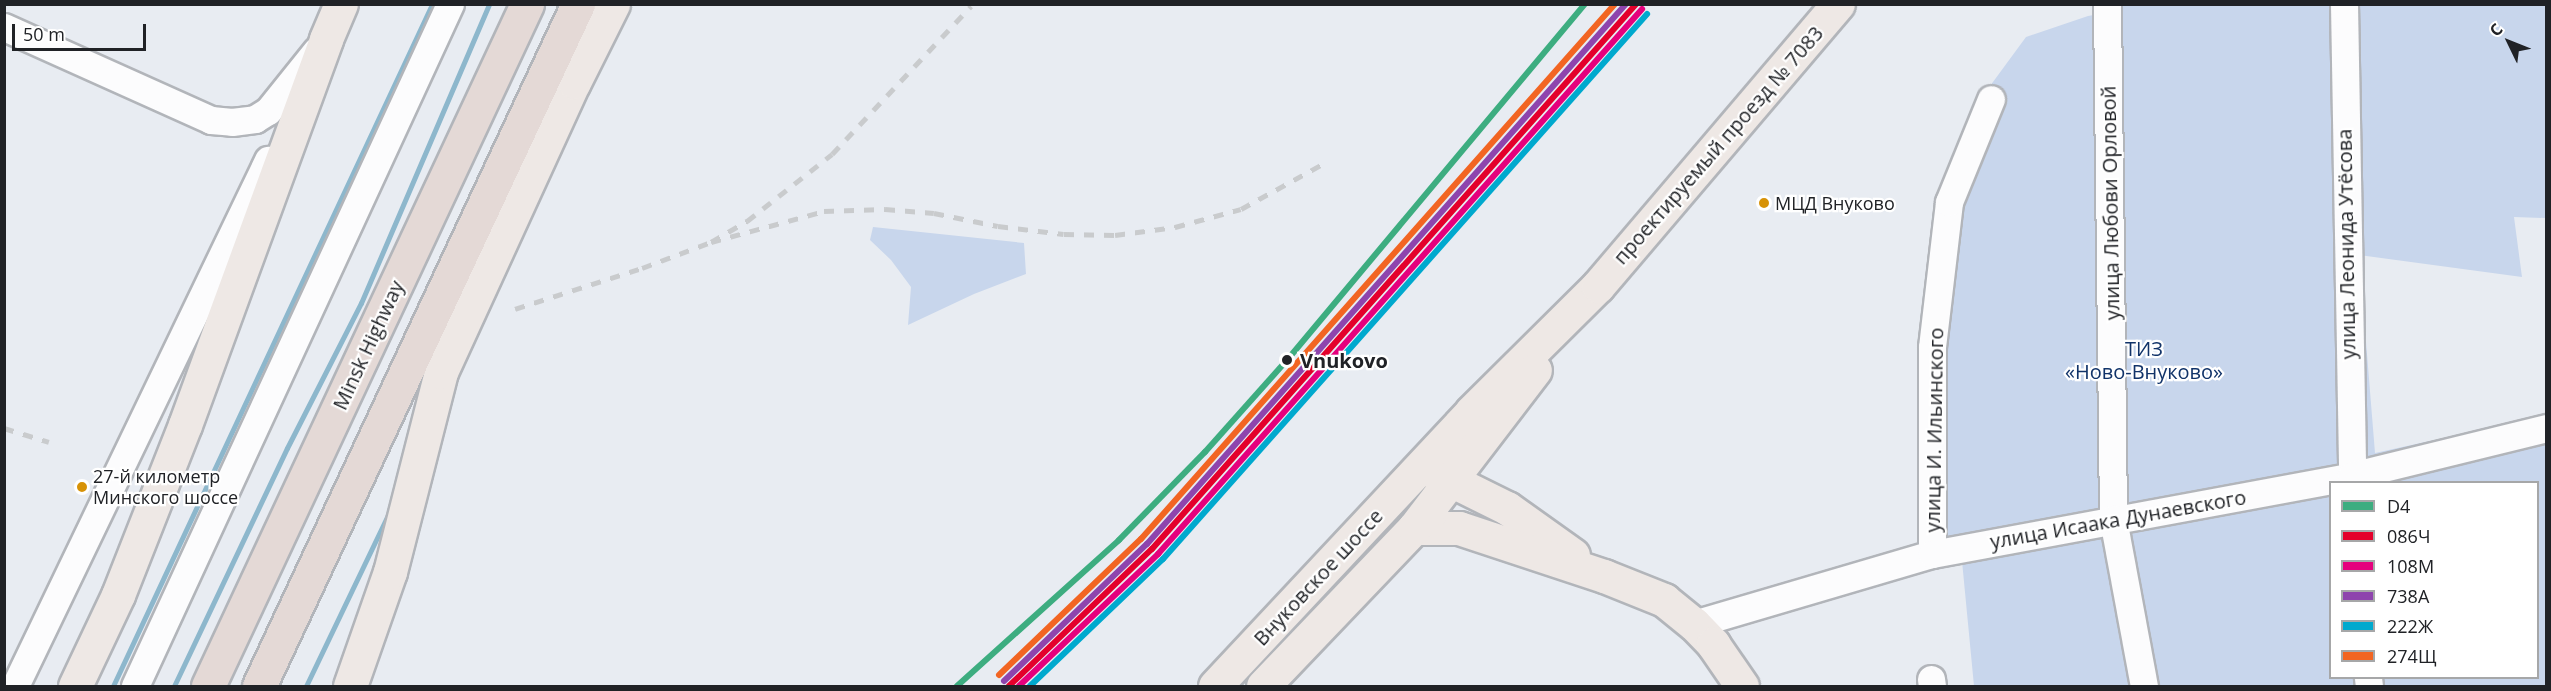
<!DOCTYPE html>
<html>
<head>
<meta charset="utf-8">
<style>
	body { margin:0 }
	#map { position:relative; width:2551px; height:691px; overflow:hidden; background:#e8ecf2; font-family:"Open Sans",sans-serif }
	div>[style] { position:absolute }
	.green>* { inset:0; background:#c8d6ec }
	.stream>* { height:5px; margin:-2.5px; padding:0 2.5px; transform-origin:2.5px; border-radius:2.5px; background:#8db7cc }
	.roads { filter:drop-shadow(2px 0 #b2b5ba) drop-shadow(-2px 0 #b2b5ba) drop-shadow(0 2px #b2b5ba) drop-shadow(0 -2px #b2b5ba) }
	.minor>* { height:27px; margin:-13.5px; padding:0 13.5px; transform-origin:13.5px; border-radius:13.5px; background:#fcfcfd }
	.major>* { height:33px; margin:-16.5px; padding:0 16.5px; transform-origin:16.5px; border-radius:16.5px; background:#eee8e5 }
	.highway>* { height:33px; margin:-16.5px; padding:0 16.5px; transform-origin:16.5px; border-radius:16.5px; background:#e4d9d6 }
	.rail>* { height:4.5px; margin-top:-2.25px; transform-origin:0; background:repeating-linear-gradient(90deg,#c9cbcd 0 10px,transparent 0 20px) }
	.rail-1>* { height:6px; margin:-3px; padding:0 3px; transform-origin:3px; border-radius:3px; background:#3dad80 }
	.rail-2>* { height:6px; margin:-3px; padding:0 3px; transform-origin:3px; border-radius:3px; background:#e4002b }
	.rail-3>* { height:6px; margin:-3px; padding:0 3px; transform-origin:3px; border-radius:3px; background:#e5007d }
	.rail-4>* { height:6px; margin:-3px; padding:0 3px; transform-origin:3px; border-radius:3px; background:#8e44ad }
	.rail-5>* { height:6px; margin:-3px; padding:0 3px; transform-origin:3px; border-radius:3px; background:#00a9ce }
	.rail-6>* { height:6px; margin:-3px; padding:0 3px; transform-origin:3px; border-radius:3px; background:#f26522 }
	.dots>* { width:16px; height:16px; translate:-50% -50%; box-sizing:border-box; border:3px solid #fff; border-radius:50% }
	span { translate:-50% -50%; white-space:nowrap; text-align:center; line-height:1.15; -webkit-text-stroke:4.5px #fff; paint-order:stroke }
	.bus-label { font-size:18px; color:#202226 }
	.left { translate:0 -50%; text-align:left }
	.street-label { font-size:20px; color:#202226 }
	.park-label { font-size:20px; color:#113369 }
	.stop-label { font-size:20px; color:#202226; font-weight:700 }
	.frame { position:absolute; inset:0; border:6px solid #202226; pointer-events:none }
	.legend { position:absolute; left:2329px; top:481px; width:210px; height:198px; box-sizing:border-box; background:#fff; border:2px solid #a6a7a8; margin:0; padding:8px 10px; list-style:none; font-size:18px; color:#202226 }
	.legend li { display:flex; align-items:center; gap:12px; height:30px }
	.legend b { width:30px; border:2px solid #a6a7a8 }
	.north { position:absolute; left:2479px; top:12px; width:60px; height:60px; -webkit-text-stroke:4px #fff; paint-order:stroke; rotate:313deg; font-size:16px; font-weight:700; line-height:24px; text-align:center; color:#202226 }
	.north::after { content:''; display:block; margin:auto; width:21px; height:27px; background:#202226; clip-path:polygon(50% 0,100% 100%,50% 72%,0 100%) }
	.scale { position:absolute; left:12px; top:24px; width:134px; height:27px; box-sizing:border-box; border:3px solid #202226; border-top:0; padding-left:8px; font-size:18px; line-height:21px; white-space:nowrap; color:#202226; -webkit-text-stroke:4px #fff; paint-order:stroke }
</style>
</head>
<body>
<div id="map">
	<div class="green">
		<div style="clip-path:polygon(evenodd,2122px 5px,2546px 5px,2546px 218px,2514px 217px,2522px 277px,2359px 255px,2375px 453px,2503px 425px,2546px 435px,2546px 686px,1974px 686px,1962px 561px,1922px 541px,1936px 228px,1968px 116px,2026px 37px,2088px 16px,2123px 10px,2122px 5px,2330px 482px,2538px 482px,2538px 678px,2330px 678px,2330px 482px)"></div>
		<div style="clip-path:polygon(873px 227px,1024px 243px,1026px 274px,974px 294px,908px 325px,911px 287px,891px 260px,870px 240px)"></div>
	</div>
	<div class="stream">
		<div style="left:113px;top:686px;width:753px;rotate:-64.93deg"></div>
		<div style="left:174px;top:686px;width:263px;rotate:-64.6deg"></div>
		<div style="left:287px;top:448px;width:163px;rotate:-63deg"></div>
		<div style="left:361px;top:303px;width:325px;rotate:-66.8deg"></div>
		<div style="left:306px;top:686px;width:194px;rotate:-64.4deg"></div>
	</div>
	<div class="roads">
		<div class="minor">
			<div style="left:2107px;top:4px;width:515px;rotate:89.33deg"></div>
			<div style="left:2113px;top:519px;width:170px;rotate:79.5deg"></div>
			<div style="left:2344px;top:4px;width:478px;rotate:89deg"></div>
			<div style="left:4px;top:27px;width:227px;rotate:24.2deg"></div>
			<div style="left:211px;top:120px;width:21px;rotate:5deg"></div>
			<div style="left:232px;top:122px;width:23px;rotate:-7deg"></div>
			<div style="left:255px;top:119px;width:15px;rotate:-32deg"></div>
			<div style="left:268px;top:111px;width:77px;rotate:-51.3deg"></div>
			<div style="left:1932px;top:554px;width:207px;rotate:-90deg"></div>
			<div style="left:1932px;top:347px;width:146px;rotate:-83.3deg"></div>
			<div style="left:1949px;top:202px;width:111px;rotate:-67.8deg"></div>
			<div style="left:1694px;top:624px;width:248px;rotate:-16.4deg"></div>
			<div style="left:1932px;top:554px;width:426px;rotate:-10.5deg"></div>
			<div style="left:2351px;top:476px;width:201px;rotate:-13.8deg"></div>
			<div style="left:2368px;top:678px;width:8px;rotate:83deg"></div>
			<div style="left:1931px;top:679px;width:7px;rotate:82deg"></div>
			<div style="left:15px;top:686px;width:584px;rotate:-64.31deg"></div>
			<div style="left:135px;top:686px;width:751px;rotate:-65.21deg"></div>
		</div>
		<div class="major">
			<div style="left:1432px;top:471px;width:84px;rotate:26.3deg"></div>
			<div style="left:1507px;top:508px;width:81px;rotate:35.5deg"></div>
			<div style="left:1414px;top:528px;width:45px"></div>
			<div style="left:1459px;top:528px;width:153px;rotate:18.3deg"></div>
			<div style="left:1604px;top:576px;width:65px;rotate:21.8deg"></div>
			<div style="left:1664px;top:600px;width:38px;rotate:39deg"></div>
			<div style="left:1694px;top:624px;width:28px;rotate:46deg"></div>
			<div style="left:1713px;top:644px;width:51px;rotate:55.4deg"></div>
			<div style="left:75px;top:686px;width:101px;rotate:-64.7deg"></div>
			<div style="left:118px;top:595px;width:183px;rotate:-68.5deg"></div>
			<div style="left:185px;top:425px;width:411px;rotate:-69.9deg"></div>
			<div style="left:326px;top:39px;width:38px;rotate:-67deg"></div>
			<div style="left:350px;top:686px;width:121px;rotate:-70.7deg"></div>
			<div style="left:390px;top:572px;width:206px;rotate:-75.7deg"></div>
			<div style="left:441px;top:372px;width:319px;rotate:-65.4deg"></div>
			<div style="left:574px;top:82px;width:87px;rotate:-63.4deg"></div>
			<div style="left:1215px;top:686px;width:375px;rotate:-46.9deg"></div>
			<div style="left:1471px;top:412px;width:179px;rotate:-44.8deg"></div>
			<div style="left:1598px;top:286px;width:370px;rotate:-49.6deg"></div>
			<div style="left:1263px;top:686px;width:219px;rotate:-46.3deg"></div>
			<div style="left:1414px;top:528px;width:199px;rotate:-52.6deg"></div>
		</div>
		<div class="highway">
			<div style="left:208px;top:686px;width:753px;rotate:-64.93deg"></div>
			<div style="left:259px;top:686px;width:753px;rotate:-64.93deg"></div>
		</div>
	</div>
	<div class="rail">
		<div style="left:711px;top:242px;width:117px;rotate:-15.3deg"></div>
		<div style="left:824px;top:211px;width:61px;rotate:-1.9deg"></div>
		<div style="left:885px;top:209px;width:49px;rotate:4.7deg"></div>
		<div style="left:934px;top:213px;width:65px;rotate:11.5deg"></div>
		<div style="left:998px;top:226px;width:66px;rotate:6.9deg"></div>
		<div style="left:1064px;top:234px;width:51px;rotate:1.1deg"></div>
		<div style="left:1115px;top:235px;width:61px;rotate:-7.6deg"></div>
		<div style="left:1175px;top:227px;width:68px;rotate:-15.3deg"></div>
		<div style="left:1241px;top:209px;width:97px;rotate:-28.9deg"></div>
		<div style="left:515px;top:309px;width:133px;rotate:-17.9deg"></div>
		<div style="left:642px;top:268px;width:74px;rotate:-20.6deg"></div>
		<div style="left:711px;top:242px;width:42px;rotate:-30.3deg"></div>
		<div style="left:747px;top:221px;width:108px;rotate:-38.2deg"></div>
		<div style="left:832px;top:154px;width:203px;rotate:-46.8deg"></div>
		<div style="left:4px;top:428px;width:47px;rotate:17.3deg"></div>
	</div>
	<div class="rail-1">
		<div style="left:957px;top:686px;width:218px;rotate:-42deg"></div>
		<div style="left:1119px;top:540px;width:123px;rotate:-45.7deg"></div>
		<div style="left:1205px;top:452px;width:125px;rotate:-48.3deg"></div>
		<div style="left:1288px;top:359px;width:463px;rotate:-50.1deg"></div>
	</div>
	<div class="rail-2">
		<div style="left:1009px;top:686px;width:198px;rotate:-43.8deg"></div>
		<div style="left:1152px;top:549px;width:729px;rotate:-48.39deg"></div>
	</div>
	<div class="rail-3">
		<div style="left:1019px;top:686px;width:192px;rotate:-43.5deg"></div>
		<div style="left:1158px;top:554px;width:729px;rotate:-48.39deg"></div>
	</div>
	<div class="rail-4">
		<div style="left:1004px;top:681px;width:198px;rotate:-43.8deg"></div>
		<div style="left:1147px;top:544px;width:722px;rotate:-48.43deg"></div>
	</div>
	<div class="rail-5">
		<div style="left:1030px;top:686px;width:184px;rotate:-43.7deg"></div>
		<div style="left:1163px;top:559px;width:729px;rotate:-48.39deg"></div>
	</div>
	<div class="rail-6">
		<div style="left:999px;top:675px;width:197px;rotate:-43.8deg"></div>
		<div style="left:1141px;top:539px;width:715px;rotate:-48.46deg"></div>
	</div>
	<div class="dots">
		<div style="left:1764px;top:203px;background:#d79206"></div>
		<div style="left:1287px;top:360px;background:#202226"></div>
		<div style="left:82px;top:487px;background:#d79206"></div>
	</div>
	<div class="bus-label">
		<span class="left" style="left:1775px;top:203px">МЦД Внуково</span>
		<span class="left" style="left:93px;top:487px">27-й километр<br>Минского шоссе</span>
	</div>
	<div class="street-label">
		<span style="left:1718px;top:145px;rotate:-49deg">проектируемый проезд № 7083</span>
		<span style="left:2110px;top:203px;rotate:-91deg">улица Любови Орловой</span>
		<span style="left:2346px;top:244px;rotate:-91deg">улица Леонида Утёсова</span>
		<span style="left:368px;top:345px;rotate:-65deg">Minsk Highway</span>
		<span style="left:1934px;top:430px;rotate:-89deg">улица И. Ильинского</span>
		<span style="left:2118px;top:519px;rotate:-10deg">улица Исаака Дунаевского</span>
		<span style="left:1318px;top:577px;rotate:-47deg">Внуковское шоссе</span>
	</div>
	<div class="park-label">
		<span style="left:2144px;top:360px">ТИЗ<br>«Ново-Внуково»</span>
	</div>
	<div class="stop-label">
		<span class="left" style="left:1300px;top:360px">Vnukovo</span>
	</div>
	<div class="frame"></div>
	<ul class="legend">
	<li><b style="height:8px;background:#3dad80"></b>D4</li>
	<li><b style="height:8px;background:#e4002b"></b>086Ч</li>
	<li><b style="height:8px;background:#e5007d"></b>108М</li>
	<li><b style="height:8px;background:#8e44ad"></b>738А</li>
	<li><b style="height:8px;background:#00a9ce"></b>222Ж</li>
	<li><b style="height:8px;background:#f26522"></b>274Щ</li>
	</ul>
	<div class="north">С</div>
	<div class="scale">50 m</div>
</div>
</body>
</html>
